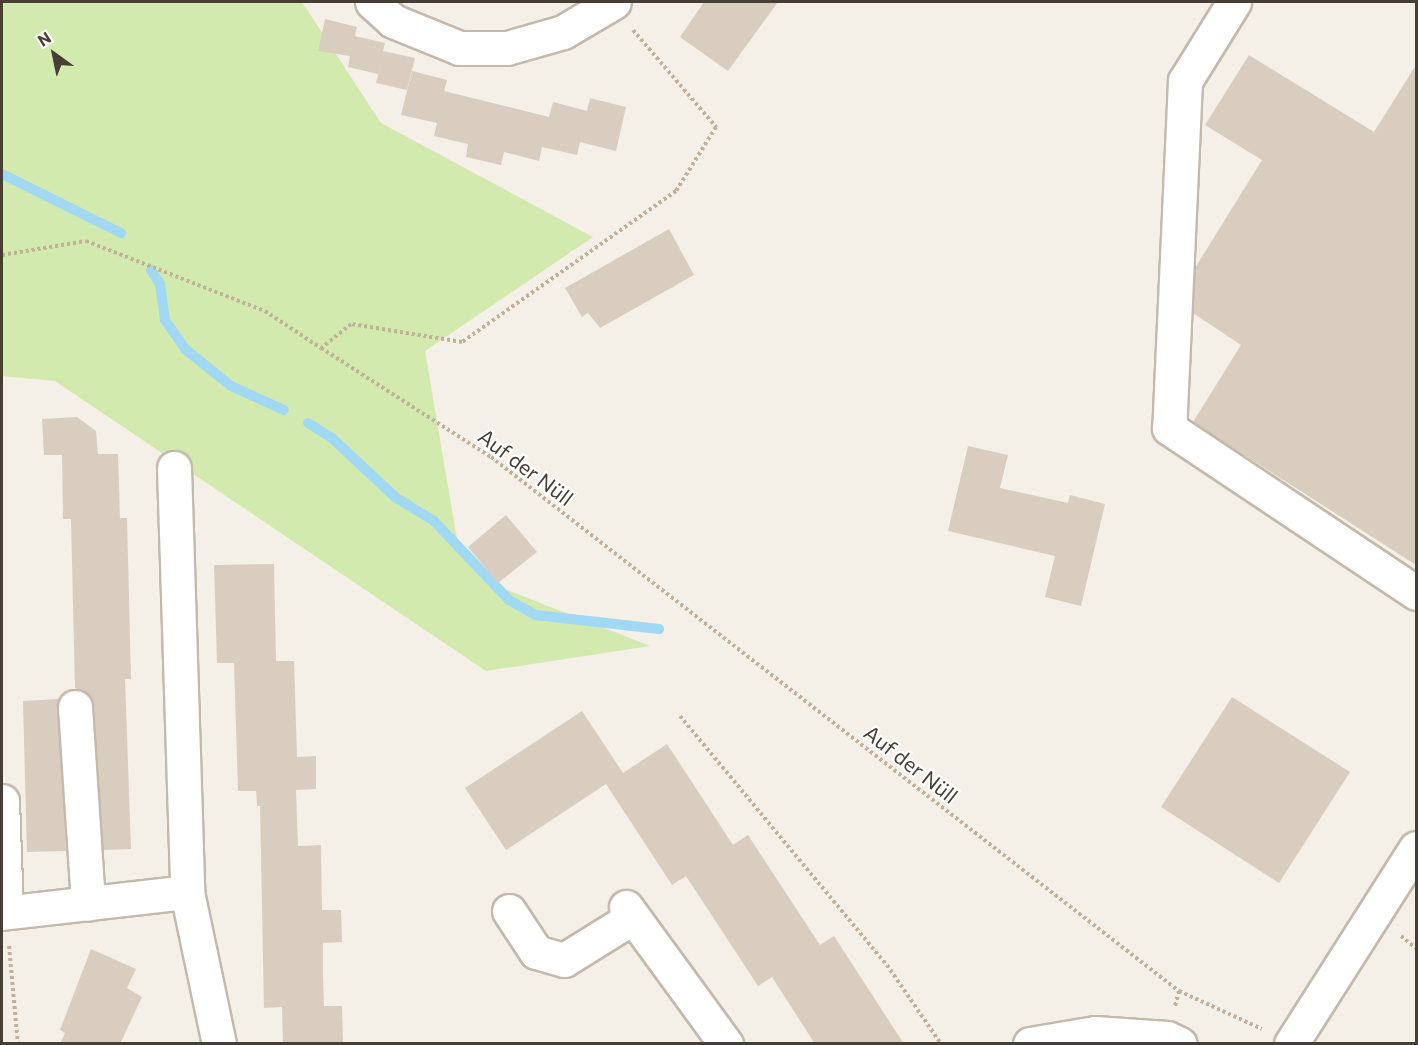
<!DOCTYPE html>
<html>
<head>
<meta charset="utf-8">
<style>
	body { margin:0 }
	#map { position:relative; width:1418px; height:1045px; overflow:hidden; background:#f4efe7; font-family:Commissioner,sans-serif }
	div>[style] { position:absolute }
	.green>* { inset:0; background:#d3eaae }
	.stream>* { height:10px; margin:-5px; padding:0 5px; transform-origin:5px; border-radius:5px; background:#a1d8f3 }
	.building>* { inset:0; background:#d9cdbf }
	.path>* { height:4px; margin-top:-2px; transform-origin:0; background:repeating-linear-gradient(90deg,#c2b19a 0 3px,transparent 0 6px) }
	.roads { filter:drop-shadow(2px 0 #c3b9ac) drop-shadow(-2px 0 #c3b9ac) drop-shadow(0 2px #c3b9ac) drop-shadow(0 -2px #c3b9ac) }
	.minor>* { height:33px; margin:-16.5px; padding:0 16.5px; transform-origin:16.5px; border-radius:16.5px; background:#fff }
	span { translate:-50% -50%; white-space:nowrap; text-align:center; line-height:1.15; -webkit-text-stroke:4.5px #fff; paint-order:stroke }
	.street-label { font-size:21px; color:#473f36 }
	.frame { position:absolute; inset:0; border:3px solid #473f36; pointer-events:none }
	.north { position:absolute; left:24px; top:24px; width:60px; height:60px; -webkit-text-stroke:4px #fff; paint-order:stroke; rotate:327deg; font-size:16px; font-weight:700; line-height:24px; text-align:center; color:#473f36 }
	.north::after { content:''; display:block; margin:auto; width:21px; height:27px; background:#473f36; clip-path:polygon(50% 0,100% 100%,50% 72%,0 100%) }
</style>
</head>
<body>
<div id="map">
	<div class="green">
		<div style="clip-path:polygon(2px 2px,302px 2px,381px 123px,593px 237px,425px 351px,457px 539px,500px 587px,650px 646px,486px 671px,55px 381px,2px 376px)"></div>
	</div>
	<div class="stream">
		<div style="left:2px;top:174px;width:133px;rotate:26.4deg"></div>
		<div style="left:151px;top:270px;width:17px;rotate:57deg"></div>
		<div style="left:160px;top:284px;width:36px;rotate:82deg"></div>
		<div style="left:165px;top:320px;width:35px;rotate:55deg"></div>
		<div style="left:185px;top:349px;width:59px;rotate:38.8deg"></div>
		<div style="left:231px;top:386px;width:58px;rotate:24.4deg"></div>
		<div style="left:308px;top:423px;width:28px;rotate:32deg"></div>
		<div style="left:332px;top:438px;width:86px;rotate:43.1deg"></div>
		<div style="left:395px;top:497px;width:46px;rotate:31.6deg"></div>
		<div style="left:434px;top:521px;width:109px;rotate:46.5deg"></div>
		<div style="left:509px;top:600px;width:31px;rotate:29deg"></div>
		<div style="left:536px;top:615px;width:124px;rotate:6.5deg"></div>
	</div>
	<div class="building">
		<div style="clip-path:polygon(704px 2px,778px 2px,728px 71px,680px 37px)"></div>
		<div style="clip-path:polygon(325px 19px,357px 27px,355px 36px,385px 43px,383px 51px,415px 58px,407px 90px,376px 83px,381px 62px,378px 74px,348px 67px,350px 56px,318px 51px)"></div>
		<div style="clip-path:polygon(1249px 55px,1374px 132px,1416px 65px,1416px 565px,1193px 422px,1241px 345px,1193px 313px,1195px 268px,1262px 160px,1205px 125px)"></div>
		<div style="clip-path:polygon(412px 71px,447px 80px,444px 91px,549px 117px,553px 102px,587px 111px,590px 98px,626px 107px,616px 151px,580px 142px,577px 155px,542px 147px,539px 161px,504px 152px,501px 165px,466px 157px,468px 144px,434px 136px,437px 123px,401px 115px)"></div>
		<div style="clip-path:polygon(669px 229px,694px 275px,600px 328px,588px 313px,582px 317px,565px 288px)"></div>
		<div style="clip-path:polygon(77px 417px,96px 431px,98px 454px,118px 454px,120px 518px,127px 518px,131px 679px,125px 679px,131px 849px,103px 850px,94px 706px,90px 696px,75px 688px,71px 519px,63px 519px,62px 455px,44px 455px,42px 419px)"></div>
		<div style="clip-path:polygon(968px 446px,1008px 455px,1000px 488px,1068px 503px,1070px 495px,1105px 504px,1081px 606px,1045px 597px,1055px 556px,948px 531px)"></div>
		<div style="clip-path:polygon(506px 515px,537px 552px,498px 583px,468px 547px)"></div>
		<div style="clip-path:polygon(274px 564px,276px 661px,294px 661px,297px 757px,316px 756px,316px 789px,296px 790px,298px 846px,321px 845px,322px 910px,341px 910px,342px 942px,323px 943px,323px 975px,324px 1006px,342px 1006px,343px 1044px,283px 1044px,282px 1007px,264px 1008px,260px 806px,257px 806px,256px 791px,238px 791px,234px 663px,217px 663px,214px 565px)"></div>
		<div style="clip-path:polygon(1232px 697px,1350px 772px,1279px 883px,1161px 807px)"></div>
		<div style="clip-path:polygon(58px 699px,66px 851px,27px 852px,23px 701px)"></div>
		<div style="clip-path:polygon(582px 711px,623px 773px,667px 744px,733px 845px,748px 835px,820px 945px,834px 936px,904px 1044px,815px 1044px,772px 977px,758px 986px,686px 876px,672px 885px,606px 784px,506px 850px,465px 788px)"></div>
		<div style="clip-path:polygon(91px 949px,136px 969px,127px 988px,142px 997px,120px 1044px,60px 1044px,65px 1033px,60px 1030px)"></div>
	</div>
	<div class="path">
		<div style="left:633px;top:30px;width:128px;rotate:49.4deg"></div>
		<div style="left:716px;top:127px;width:75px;rotate:122deg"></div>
		<div style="left:676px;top:191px;width:262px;rotate:144.8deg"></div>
		<div style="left:462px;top:342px;width:112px;rotate:-170.8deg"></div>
		<div style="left:351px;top:324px;width:38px;rotate:141deg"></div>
		<div style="left:321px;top:348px;width:202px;rotate:32.7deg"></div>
		<div style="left:491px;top:457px;width:871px;rotate:37.82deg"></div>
		<div style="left:1179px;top:991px;width:16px;rotate:105deg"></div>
		<div style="left:2px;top:255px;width:85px;rotate:-9.5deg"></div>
		<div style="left:86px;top:241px;width:192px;rotate:21.4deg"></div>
		<div style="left:265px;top:311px;width:67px;rotate:33.5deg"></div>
		<div style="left:680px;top:716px;width:324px;rotate:50.3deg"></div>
		<div style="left:887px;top:965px;width:96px;rotate:55.6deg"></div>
		<div style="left:1401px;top:936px;width:19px;rotate:39deg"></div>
		<div style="left:9px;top:946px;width:98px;rotate:84.8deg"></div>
		<div style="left:1179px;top:991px;width:91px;rotate:24.6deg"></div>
	</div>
	<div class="roads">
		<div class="minor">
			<div style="left:372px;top:2px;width:28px;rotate:42deg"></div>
			<div style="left:393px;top:21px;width:71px;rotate:22.2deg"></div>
			<div style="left:459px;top:48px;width:48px"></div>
			<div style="left:507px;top:48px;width:58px;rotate:-15.9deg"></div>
			<div style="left:563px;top:32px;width:59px;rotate:-30.5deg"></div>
			<div style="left:1234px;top:2px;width:93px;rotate:121.8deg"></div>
			<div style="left:1185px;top:81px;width:347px;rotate:92.6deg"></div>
			<div style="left:1169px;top:428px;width:297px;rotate:33.7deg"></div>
			<div style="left:174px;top:468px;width:424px;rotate:88.2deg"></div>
			<div style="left:187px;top:892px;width:155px;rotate:78.1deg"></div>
			<div style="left:75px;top:707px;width:197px;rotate:86.2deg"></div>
			<div style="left:2px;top:801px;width:111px;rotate:87.9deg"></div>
			<div style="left:626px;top:907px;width:170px;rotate:53.9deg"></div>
			<div style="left:509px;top:911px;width:49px;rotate:56.6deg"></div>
			<div style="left:536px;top:952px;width:29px;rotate:16deg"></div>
			<div style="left:564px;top:960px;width:81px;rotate:-31.9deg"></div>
			<div style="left:2px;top:913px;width:186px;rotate:-6.5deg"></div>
			<div style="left:1030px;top:1044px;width:66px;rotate:-9.6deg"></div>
			<div style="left:1095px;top:1033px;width:72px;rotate:4deg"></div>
			<div style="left:1167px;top:1038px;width:14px;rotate:25deg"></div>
			<div style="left:1291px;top:1044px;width:232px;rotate:-57.5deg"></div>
		</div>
	</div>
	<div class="street-label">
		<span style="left:526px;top:467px;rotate:37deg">Auf der Nüll</span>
		<span style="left:911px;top:764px;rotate:38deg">Auf der Nüll</span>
	</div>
	<div class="frame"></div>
	<div class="north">N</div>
</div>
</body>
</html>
